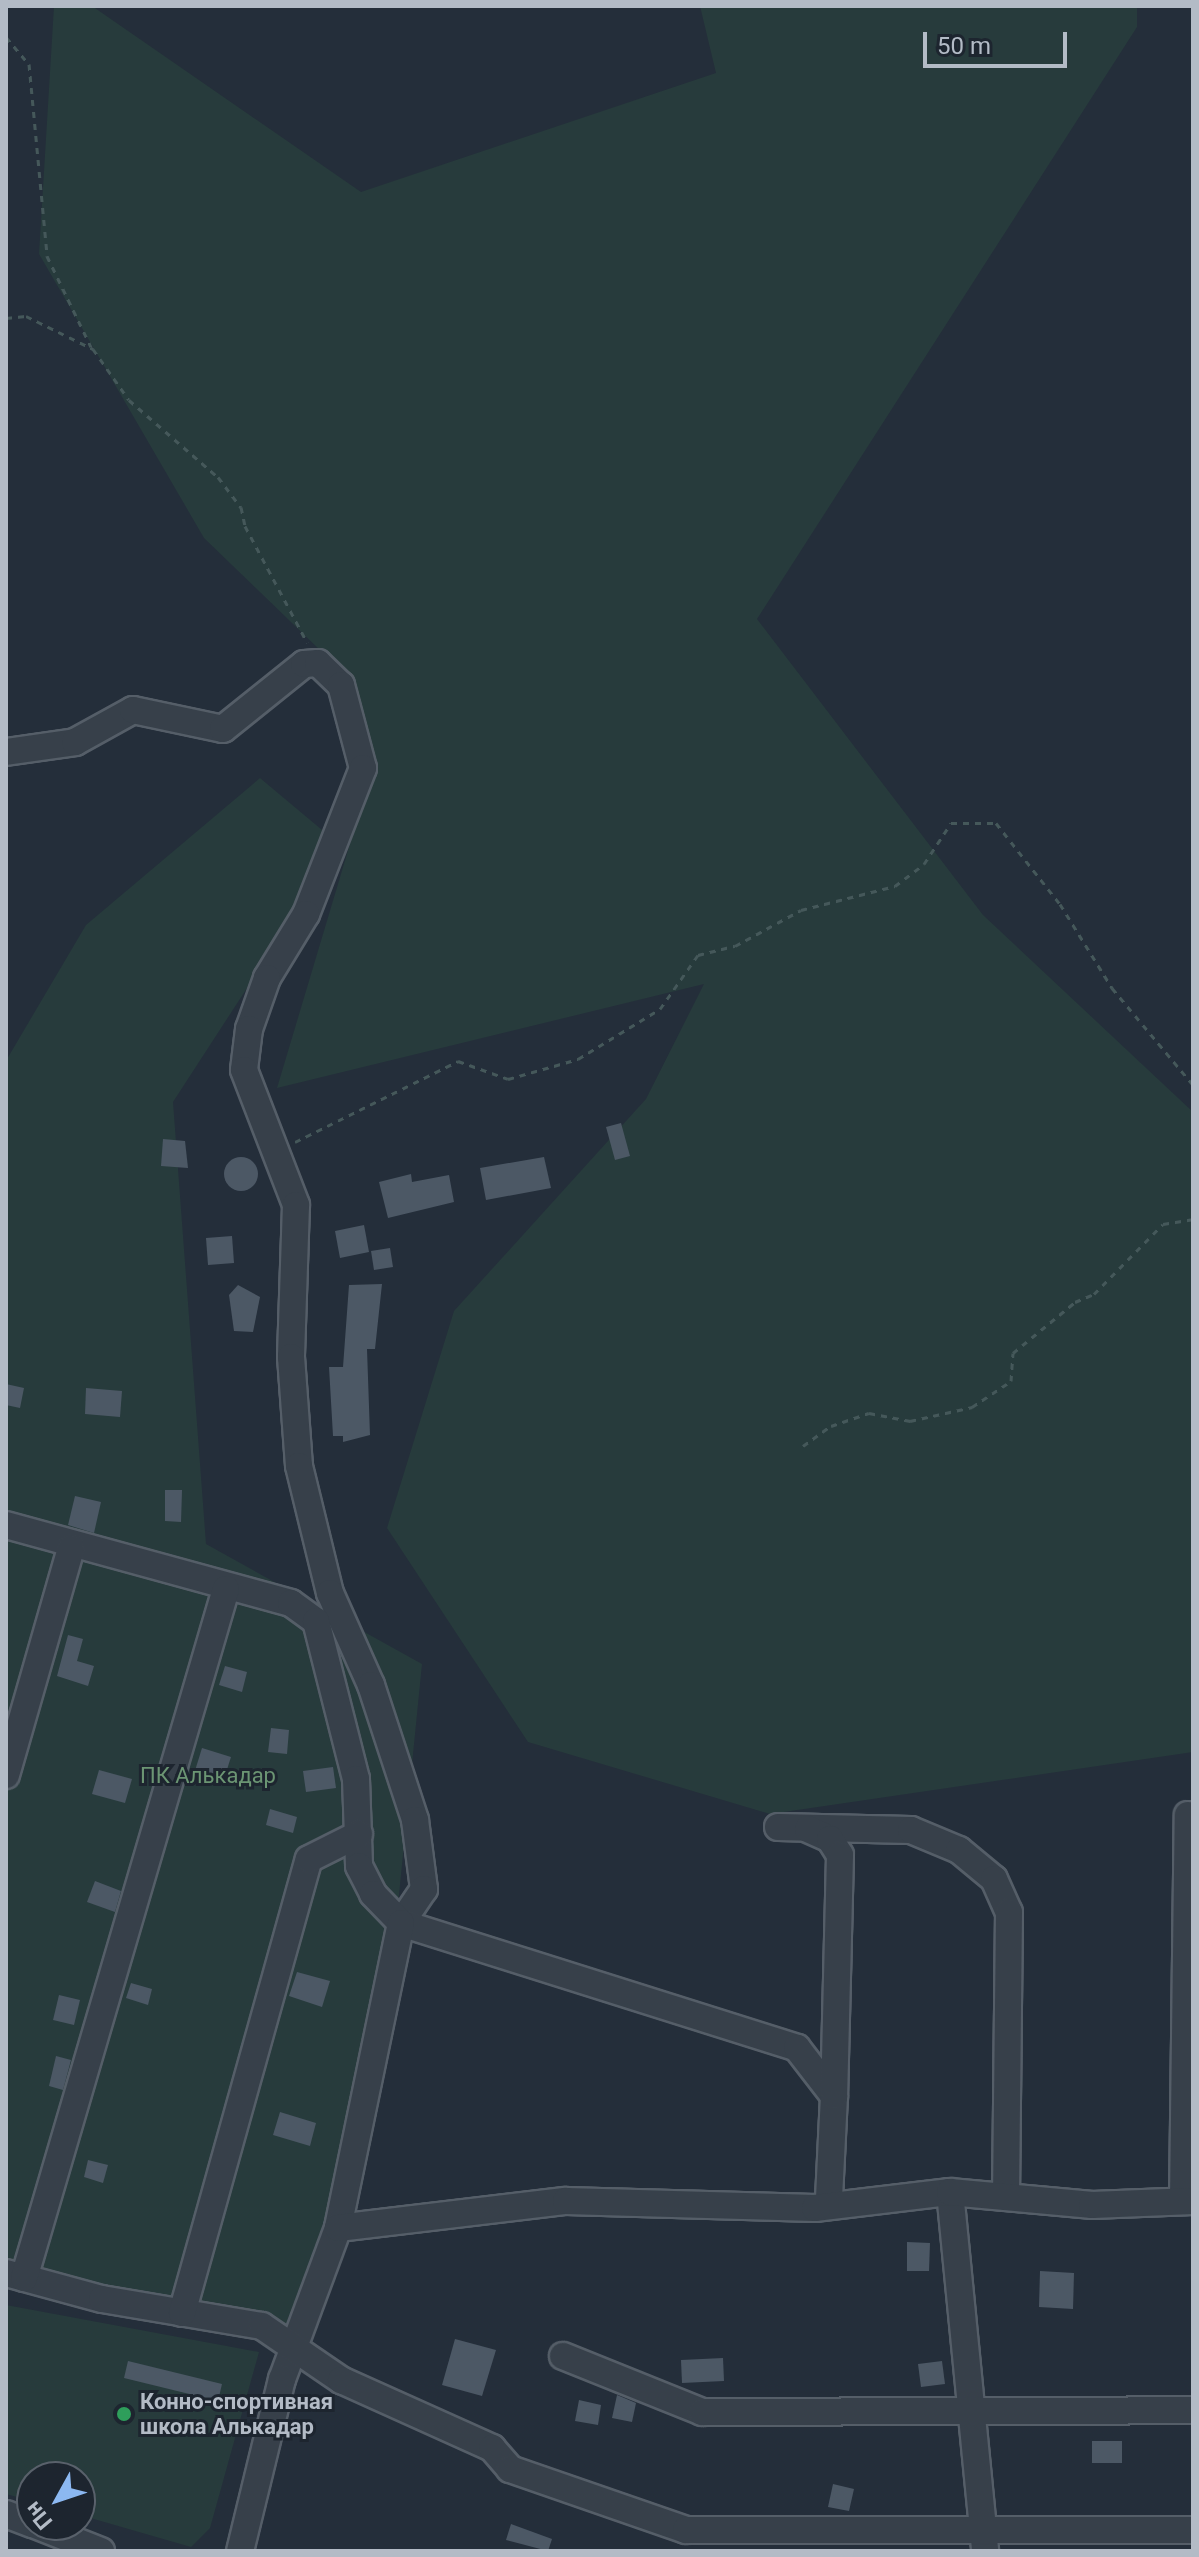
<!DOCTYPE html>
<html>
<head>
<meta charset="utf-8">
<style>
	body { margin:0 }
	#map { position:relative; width:1199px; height:2557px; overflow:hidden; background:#242e3a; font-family:Roboto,sans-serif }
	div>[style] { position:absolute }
	.green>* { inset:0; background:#273b3c }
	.building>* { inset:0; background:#4c5865 }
	.round { border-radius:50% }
	.path>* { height:3px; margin-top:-1.5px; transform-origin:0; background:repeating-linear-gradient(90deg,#45585a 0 6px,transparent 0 12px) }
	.roads { filter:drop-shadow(2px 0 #555e68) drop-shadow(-2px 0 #555e68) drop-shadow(0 2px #555e68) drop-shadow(0 -2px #555e68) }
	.minor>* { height:26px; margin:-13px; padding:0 13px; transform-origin:13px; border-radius:13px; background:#37404a }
	.dots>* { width:22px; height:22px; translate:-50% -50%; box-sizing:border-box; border:4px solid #1d252f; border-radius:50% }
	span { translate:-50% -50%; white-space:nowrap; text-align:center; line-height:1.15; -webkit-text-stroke:6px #1d252f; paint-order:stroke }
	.park-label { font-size:22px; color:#6b9573 }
	.poi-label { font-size:22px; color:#b3bbc6; font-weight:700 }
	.left { translate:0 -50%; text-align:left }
	.frame { position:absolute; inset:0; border:8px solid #b3bbc6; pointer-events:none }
	.north { position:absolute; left:16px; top:2461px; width:80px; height:80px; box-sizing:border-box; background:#1d252f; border:2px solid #59616b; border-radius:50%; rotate:230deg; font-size:22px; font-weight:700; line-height:32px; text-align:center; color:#b3bbc6 }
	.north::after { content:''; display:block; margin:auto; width:28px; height:36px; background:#8cb8f1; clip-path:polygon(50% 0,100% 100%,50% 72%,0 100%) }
	.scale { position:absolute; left:923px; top:32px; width:144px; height:36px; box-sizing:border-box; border:4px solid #b3bbc6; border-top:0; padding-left:10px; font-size:24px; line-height:28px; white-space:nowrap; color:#b3bbc6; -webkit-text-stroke:6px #1d252f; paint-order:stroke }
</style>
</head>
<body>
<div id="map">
	<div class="green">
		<div style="clip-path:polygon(54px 6px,92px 6px,361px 192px,716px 73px,700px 6px,1137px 6px,1137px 27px,757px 619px,983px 915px,1193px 1112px,1193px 1752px,770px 1814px,528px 1742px,387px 1528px,454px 1311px,646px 1099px,704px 984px,277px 1088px,364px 797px,323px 653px,204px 538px,39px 254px)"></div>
		<div style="clip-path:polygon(260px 778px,340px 845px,173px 1102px,206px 1544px,422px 1664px,386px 2025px,288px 2345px,6px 2259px,7px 1059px,86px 925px)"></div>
		<div style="clip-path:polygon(6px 2305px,259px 2352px,210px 2528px,191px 2547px,80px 2515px,80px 2477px,32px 2477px,32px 2501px,6px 2494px)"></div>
	</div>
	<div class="building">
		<div style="clip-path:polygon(621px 1123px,630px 1156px,615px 1160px,606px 1127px)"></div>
		<div style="clip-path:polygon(163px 1139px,185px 1141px,188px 1168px,161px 1166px)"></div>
		<div style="clip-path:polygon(544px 1157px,551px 1188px,486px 1200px,480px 1168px)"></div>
		<div class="round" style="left:224px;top:1157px;width:34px;height:34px"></div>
		<div style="clip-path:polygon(411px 1174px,412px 1182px,449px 1175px,454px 1202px,388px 1218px,379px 1182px)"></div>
		<div style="clip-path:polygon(364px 1225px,369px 1252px,340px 1258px,335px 1231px)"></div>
		<div style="clip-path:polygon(232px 1236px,234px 1263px,208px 1265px,206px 1238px)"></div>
		<div style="clip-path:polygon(390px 1248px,393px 1267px,374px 1270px,371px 1251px)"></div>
		<div style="clip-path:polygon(382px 1284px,375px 1349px,367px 1349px,370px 1435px,343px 1442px,343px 1436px,333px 1436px,329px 1367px,343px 1367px,349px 1285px)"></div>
		<div style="clip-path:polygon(238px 1285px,260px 1297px,253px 1332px,234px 1331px,229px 1295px)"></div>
		<div style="clip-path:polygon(6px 1384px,24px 1388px,20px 1408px,6px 1405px)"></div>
		<div style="clip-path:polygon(86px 1388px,122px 1391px,120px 1417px,85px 1414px)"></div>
		<div style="clip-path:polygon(165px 1490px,182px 1490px,181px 1522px,165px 1521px)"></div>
		<div style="clip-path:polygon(75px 1496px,101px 1502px,94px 1533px,68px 1525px)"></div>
		<div style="clip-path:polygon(68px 1635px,83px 1639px,77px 1661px,94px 1666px,88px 1686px,57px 1676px)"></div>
		<div style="clip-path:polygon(225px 1666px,247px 1672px,242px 1692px,219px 1685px)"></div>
		<div style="clip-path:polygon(271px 1728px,289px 1730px,287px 1754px,268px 1752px)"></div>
		<div style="clip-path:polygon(202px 1748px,231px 1757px,223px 1782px,194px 1774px)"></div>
		<div style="clip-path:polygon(333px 1767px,336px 1788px,306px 1792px,303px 1771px)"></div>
		<div style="clip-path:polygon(99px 1770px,132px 1779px,125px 1803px,92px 1794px)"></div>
		<div style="clip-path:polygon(270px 1809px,297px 1817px,293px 1833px,266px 1825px)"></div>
		<div style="clip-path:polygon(95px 1881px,121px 1891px,115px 1912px,87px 1902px)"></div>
		<div style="clip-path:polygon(297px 1972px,330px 1981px,322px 2007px,289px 1996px)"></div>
		<div style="clip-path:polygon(131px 1983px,152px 1989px,148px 2005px,126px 1998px)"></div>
		<div style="clip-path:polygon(59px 1995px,80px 2000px,74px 2025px,53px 2020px)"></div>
		<div style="clip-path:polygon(56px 2056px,71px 2060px,63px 2090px,49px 2086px)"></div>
		<div style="clip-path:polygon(280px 2112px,316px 2123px,310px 2146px,273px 2135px)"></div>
		<div style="clip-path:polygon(88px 2160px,108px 2165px,103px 2183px,84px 2177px)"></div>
		<div style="clip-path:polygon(907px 2242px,930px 2243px,929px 2271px,907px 2271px)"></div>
		<div style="clip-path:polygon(1040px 2271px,1074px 2273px,1073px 2309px,1039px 2307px)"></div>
		<div style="clip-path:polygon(455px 2339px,496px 2350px,482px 2396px,442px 2385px)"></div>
		<div style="clip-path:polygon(723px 2358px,724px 2381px,682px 2383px,681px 2360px)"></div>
		<div style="clip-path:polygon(128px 2361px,222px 2384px,218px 2401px,124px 2378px)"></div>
		<div style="clip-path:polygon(942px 2361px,945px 2384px,921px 2387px,918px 2364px)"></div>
		<div style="clip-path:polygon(617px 2395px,636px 2403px,632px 2422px,612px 2418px)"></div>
		<div style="clip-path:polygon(579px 2400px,601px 2405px,598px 2425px,575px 2421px)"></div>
		<div style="clip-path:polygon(1092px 2441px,1122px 2441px,1122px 2463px,1092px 2463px)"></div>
		<div style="clip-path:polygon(833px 2484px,854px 2489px,849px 2511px,828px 2507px)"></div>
		<div style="clip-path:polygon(511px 2524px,552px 2539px,548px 2551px,506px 2540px)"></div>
	</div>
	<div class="path">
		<div style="left:6px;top:37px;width:35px;rotate:50deg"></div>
		<div style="left:29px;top:64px;width:193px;rotate:84.6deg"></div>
		<div style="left:47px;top:256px;width:101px;rotate:64.2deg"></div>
		<div style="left:6px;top:318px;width:20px;rotate:-6deg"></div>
		<div style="left:26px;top:316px;width:75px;rotate:26.2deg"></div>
		<div style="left:93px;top:349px;width:62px;rotate:54.8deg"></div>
		<div style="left:129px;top:400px;width:118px;rotate:40.9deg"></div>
		<div style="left:218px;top:477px;width:38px;rotate:53deg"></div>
		<div style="left:241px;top:507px;width:19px;rotate:78deg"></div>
		<div style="left:245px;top:526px;width:132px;rotate:61.9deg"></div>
		<div style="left:295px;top:1142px;width:182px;rotate:-26.4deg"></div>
		<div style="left:458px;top:1061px;width:53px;rotate:19.8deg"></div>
		<div style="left:508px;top:1079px;width:73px;rotate:-15.9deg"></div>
		<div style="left:578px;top:1059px;width:96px;rotate:-31.4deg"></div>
		<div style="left:660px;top:1009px;width:66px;rotate:-54.9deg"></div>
		<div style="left:698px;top:955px;width:38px;rotate:-14deg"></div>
		<div style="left:735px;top:946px;width:75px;rotate:-28.6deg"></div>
		<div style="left:801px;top:910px;width:97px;rotate:-14.3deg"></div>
		<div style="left:895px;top:886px;width:36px;rotate:-37deg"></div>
		<div style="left:924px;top:864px;width:49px;rotate:-56.6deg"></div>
		<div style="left:951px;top:823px;width:45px"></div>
		<div style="left:996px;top:823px;width:103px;rotate:51.7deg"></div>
		<div style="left:1060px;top:904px;width:99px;rotate:58.2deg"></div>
		<div style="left:1112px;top:988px;width:126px;rotate:50.1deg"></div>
		<div style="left:803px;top:1446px;width:34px;rotate:-36deg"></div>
		<div style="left:831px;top:1426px;width:40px;rotate:-18.9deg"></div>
		<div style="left:869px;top:1413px;width:42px;rotate:11deg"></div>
		<div style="left:910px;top:1421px;width:64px;rotate:-12.7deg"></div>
		<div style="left:972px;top:1407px;width:47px;rotate:-33.7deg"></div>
		<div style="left:1011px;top:1381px;width:28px;rotate:-86deg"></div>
		<div style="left:1013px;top:1353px;width:80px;rotate:-39.4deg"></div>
		<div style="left:1075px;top:1302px;width:21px;rotate:-23deg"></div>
		<div style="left:1094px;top:1294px;width:98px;rotate:-45.4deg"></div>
		<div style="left:1163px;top:1224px;width:30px;rotate:-9deg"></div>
	</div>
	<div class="roads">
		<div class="minor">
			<div style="left:6px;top:752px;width:70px;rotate:-8.2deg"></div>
			<div style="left:75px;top:742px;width:66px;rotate:-28.9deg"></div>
			<div style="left:133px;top:710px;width:92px;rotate:11.9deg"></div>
			<div style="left:223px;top:729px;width:104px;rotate:-38.7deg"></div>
			<div style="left:304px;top:664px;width:14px;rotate:-4deg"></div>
			<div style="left:318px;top:663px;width:32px;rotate:44deg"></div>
			<div style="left:341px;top:685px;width:86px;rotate:75.2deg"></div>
			<div style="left:363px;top:768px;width:157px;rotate:111.3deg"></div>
			<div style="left:306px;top:914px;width:75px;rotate:121.4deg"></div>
			<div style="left:267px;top:978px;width:54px;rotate:109.4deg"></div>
			<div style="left:249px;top:1029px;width:41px;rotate:97deg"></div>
			<div style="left:244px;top:1070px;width:145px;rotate:68.9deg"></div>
			<div style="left:296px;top:1205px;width:152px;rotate:91.9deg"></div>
			<div style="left:291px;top:1357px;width:109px;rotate:85.8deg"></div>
			<div style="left:299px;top:1466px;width:131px;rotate:76.3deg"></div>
			<div style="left:330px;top:1593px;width:101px;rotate:66deg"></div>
			<div style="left:371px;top:1685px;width:142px;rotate:71.9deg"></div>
			<div style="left:415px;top:1820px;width:70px;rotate:82.6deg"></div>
			<div style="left:424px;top:1889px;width:41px;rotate:124.1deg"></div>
			<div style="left:401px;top:1923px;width:415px;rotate:17.5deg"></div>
			<div style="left:797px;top:2048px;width:61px;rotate:52.4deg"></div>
			<div style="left:834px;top:2096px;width:103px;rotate:92.8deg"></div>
			<div style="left:6px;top:1525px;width:295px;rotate:15.3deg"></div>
			<div style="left:291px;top:1603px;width:31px;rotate:36deg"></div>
			<div style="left:316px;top:1621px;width:163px;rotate:75.8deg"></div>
			<div style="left:356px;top:1779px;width:87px;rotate:88deg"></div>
			<div style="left:359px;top:1866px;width:31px;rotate:63deg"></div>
			<div style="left:373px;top:1894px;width:40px;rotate:46deg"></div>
			<div style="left:401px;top:1923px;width:311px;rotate:101.7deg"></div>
			<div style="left:338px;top:2228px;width:161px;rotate:110.3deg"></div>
			<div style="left:282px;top:2379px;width:177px;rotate:103.7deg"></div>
			<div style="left:6px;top:1775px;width:236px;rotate:-74deg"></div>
			<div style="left:778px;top:1827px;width:133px;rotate:1.3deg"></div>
			<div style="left:911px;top:1830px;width:52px;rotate:22.6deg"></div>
			<div style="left:959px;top:1850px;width:45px;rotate:39.6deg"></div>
			<div style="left:994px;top:1879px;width:36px;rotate:66deg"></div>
			<div style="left:1009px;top:1912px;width:285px;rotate:90.6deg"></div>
			<div style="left:808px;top:1829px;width:24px;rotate:24deg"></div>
			<div style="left:830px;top:1839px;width:19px;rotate:58deg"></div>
			<div style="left:840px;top:1855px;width:241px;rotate:91.4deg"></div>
			<div style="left:950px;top:2192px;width:361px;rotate:84.4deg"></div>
			<div style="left:1183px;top:2201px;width:386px;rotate:-89.3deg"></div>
			<div style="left:338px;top:2228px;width:230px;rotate:-6.8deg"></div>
			<div style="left:566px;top:2201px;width:249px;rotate:1.6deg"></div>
			<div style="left:815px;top:2208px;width:136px;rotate:-6.8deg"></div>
			<div style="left:950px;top:2192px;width:143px;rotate:5.2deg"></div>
			<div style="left:1092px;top:2205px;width:101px;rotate:-2.3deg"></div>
			<div style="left:6px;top:2273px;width:99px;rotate:15.2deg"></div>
			<div style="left:102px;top:2299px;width:162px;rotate:9.6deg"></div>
			<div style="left:262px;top:2326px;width:96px;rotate:34.4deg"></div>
			<div style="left:341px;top:2380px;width:166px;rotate:24.2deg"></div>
			<div style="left:492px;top:2448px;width:28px;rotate:49deg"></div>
			<div style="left:510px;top:2469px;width:186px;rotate:19.1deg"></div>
			<div style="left:686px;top:2530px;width:507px"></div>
			<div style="left:24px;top:2278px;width:718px;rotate:-73.66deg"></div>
			<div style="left:182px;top:2313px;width:471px;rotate:-74.4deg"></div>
			<div style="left:309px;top:1859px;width:56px;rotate:-26.6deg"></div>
			<div style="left:563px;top:2356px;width:150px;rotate:21.9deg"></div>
			<div style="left:702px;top:2412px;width:491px;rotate:-0.2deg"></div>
			<div style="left:6px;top:2514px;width:28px;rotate:21deg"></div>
			<div style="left:35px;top:2525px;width:71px;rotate:21.5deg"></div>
		</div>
	</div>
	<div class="dots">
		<div style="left:124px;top:2414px;background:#2e9e5b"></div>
	</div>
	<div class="park-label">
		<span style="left:208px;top:1776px">ПК Алькадар</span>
	</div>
	<div class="poi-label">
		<span class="left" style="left:140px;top:2414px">Конно-спортивная<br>школа Алькадар</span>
	</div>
	<div class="frame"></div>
	<div class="north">Пн</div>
	<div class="scale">50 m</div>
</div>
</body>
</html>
